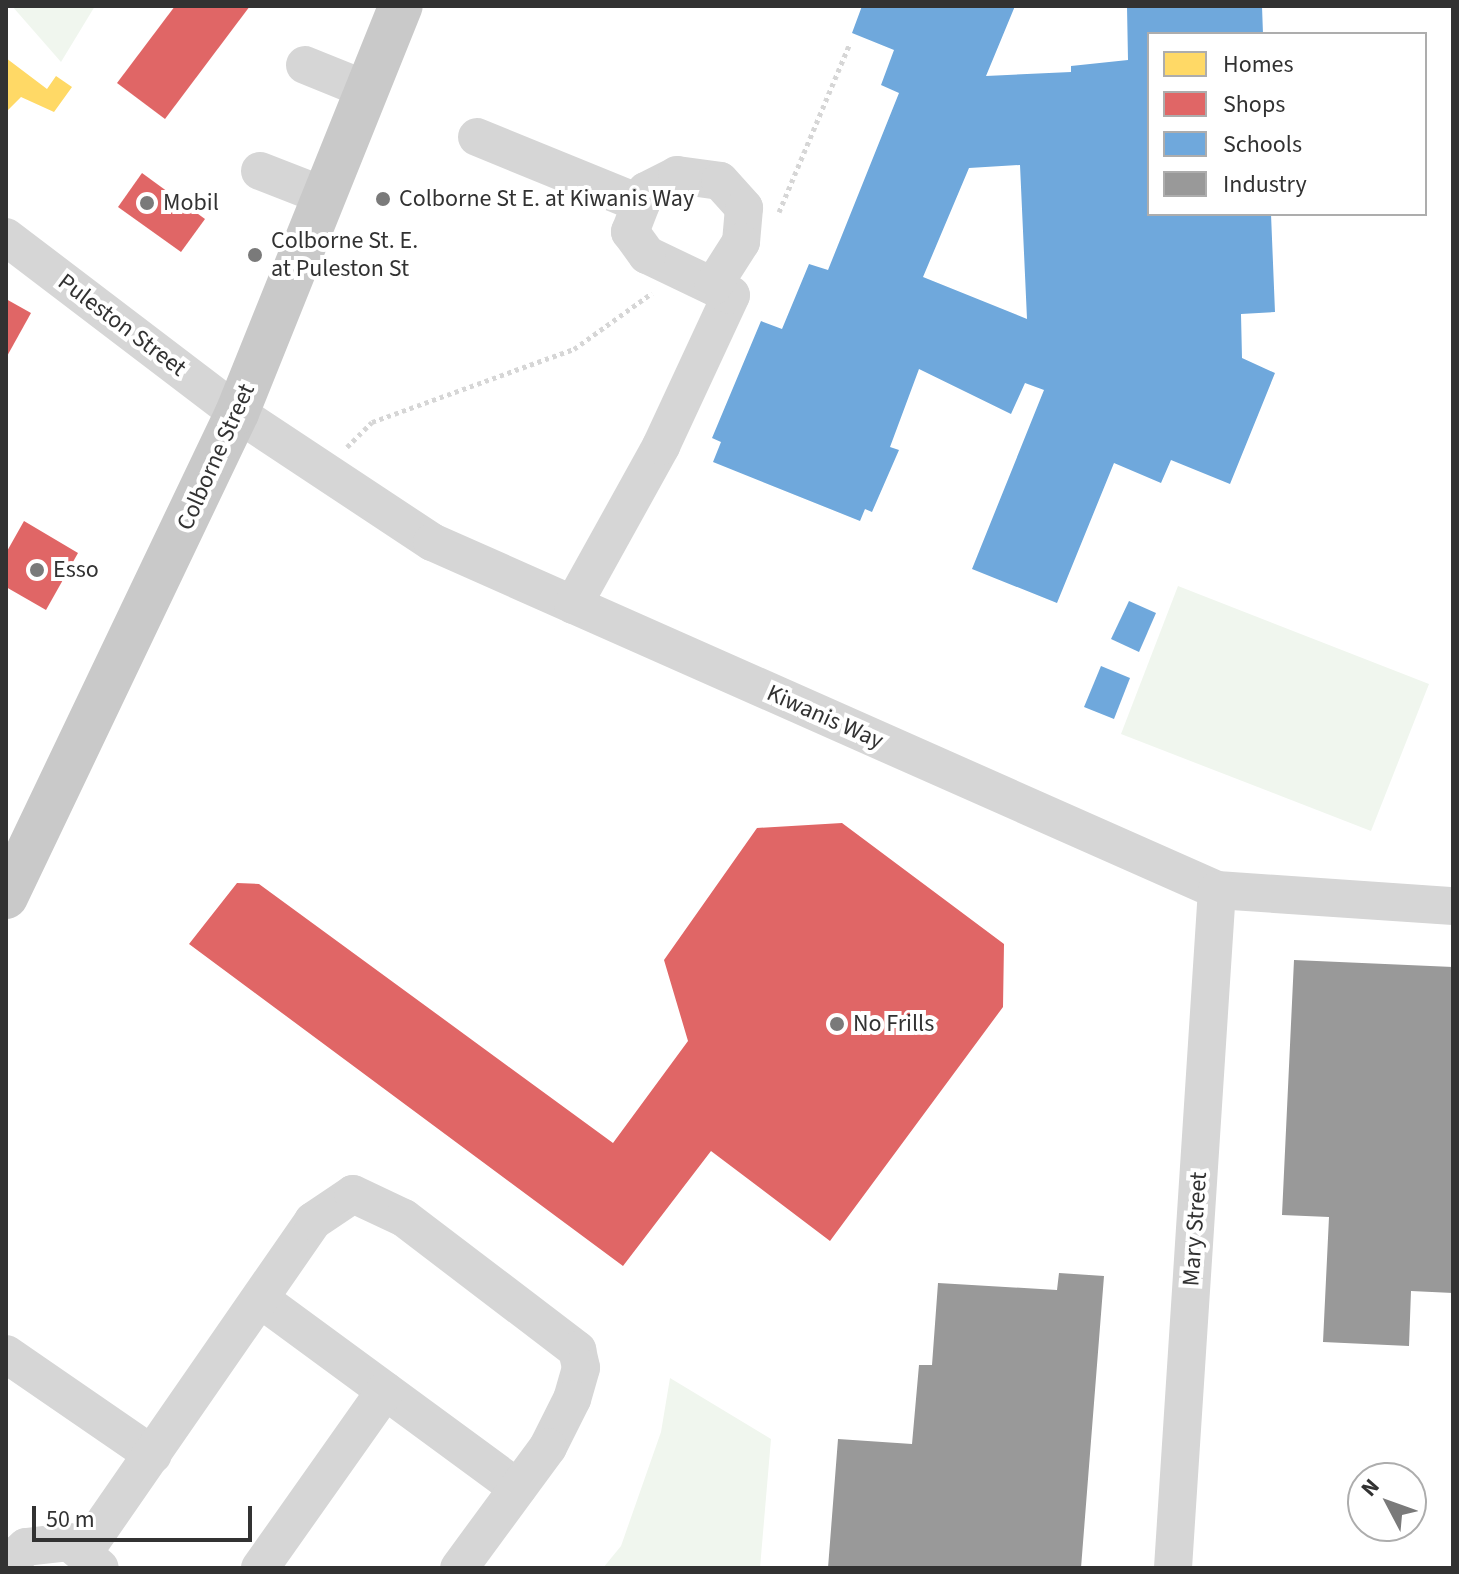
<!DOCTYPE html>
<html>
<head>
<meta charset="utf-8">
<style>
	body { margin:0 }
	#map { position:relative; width:1459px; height:1574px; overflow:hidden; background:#fff; font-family:"Source Sans 3",sans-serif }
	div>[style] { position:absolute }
	.green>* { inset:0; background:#f0f6ee }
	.homes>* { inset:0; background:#ffd966 }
	.shops>* { inset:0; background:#e06666 }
	.schools>* { inset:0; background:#6fa8dc }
	.industry>* { inset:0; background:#999 }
	.path>* { height:5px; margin-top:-2.5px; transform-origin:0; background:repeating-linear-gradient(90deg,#d6d6d6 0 4px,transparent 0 8px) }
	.minor>* { height:38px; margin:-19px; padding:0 19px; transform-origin:19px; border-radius:19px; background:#d6d6d6 }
	.major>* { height:44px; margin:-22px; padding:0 22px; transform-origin:22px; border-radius:22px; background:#c9c9c9 }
	.dots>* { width:22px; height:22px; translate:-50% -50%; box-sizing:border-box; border:4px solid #fff; border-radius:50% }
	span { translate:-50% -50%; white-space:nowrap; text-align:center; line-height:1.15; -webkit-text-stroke:8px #fff; paint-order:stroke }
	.poi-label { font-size:24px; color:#323232 }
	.left { translate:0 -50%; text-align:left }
	.street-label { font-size:24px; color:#323232 }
	.frame { position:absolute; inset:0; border:8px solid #323232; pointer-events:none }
	.legend { position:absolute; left:1147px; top:32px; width:280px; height:184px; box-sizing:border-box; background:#fff; border:2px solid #adadad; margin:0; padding:10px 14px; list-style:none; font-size:24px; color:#323232 }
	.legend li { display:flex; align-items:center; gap:16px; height:40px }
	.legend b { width:40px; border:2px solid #adadad }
	.north { position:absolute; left:1347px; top:1462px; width:80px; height:80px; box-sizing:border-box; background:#fff; border:2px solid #adadad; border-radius:50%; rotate:311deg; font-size:22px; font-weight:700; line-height:32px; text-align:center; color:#323232 }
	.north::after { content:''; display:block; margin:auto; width:28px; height:36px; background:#7a7a7a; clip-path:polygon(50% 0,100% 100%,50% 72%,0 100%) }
	.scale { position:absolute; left:32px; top:1506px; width:220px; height:36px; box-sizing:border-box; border:4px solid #323232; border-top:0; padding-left:10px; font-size:24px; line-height:28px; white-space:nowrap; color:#323232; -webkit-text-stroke:6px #fff; paint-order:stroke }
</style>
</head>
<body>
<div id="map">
	<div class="green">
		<div style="clip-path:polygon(12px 6px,95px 6px,61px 62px)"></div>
		<div style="clip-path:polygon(1178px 586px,1429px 684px,1371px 831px,1121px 734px)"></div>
		<div style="clip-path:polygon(670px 1378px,771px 1439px,760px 1568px,603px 1568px,621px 1546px,661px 1432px)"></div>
	</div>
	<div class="homes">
		<div style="clip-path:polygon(6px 58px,47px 89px,56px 76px,72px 87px,54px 112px,21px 97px,6px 112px)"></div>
	</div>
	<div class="shops">
		<div style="clip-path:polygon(175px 6px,250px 6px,165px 119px,117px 83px)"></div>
		<div style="clip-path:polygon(142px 173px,205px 219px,181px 252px,118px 207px)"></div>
		<div style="clip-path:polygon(6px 299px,31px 313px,6px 358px)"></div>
		<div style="clip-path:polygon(24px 521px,78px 553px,46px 610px,6px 587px,6px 553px)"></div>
		<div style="clip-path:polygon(842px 823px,1004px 944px,1003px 1007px,830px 1241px,711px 1151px,623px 1266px,189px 944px,237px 883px,259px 884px,613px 1143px,688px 1041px,664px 960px,757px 828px)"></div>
	</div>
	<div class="schools">
		<div style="clip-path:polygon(evenodd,862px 6px,1015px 6px,986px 76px,1071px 72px,1071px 66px,1128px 60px,1127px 7px,1262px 6px,1263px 34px,1149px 34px,1149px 214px,1271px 214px,1275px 312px,1241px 314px,1242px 358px,1275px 373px,1230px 484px,1171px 460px,1161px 483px,1114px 463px,1057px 603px,972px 569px,1044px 390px,1025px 383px,1011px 414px,919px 369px,890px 447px,899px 450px,872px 512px,865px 509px,860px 521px,713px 462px,721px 442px,712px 438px,761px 321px,782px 329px,809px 264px,828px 270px,899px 93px,881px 85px,894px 50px,852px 33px,862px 6px,1020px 165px,1027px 319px,923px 277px,969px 168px,1020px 165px)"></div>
		<div style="clip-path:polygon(1129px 601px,1156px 613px,1139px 652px,1111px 639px)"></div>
		<div style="clip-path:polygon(1101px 666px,1130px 678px,1114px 719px,1084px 707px)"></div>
	</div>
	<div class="industry">
		<div style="clip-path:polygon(1294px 960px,1453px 967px,1453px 1293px,1411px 1291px,1409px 1346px,1323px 1342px,1329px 1217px,1282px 1215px)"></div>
		<div style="clip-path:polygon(1059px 1273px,1104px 1276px,1081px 1568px,828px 1568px,838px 1439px,912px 1444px,919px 1365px,932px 1365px,938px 1283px,1057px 1290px)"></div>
	</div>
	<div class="path">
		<div style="left:779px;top:212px;width:183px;rotate:-67.2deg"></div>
		<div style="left:347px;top:447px;width:35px;rotate:-45deg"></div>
		<div style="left:372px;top:422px;width:215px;rotate:-19.9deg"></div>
		<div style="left:574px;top:349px;width:96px;rotate:-35.7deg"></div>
	</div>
	<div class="minor">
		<div style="left:305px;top:65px;width:67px;rotate:22deg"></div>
		<div style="left:477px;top:137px;width:177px;rotate:22.2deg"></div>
		<div style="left:260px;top:171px;width:69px;rotate:21.3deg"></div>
		<div style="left:6px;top:237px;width:290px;rotate:37.3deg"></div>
		<div style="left:237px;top:413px;width:234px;rotate:33.5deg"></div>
		<div style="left:432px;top:542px;width:859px;rotate:23.91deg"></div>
		<div style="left:1217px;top:890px;width:237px;rotate:3.9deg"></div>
		<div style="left:573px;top:605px;width:182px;rotate:-61deg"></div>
		<div style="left:661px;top:446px;width:166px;rotate:-65.1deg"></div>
		<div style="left:731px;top:295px;width:93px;rotate:-154.5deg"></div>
		<div style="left:647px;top:255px;width:29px;rotate:-126deg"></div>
		<div style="left:630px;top:232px;width:44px;rotate:-68.7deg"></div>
		<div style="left:646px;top:191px;width:35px;rotate:-27deg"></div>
		<div style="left:677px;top:175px;width:43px;rotate:7.9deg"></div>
		<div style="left:720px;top:181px;width:36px;rotate:48deg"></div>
		<div style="left:744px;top:208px;width:34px;rotate:95deg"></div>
		<div style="left:741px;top:242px;width:52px;rotate:122.5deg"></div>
		<div style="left:263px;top:1301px;width:316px;rotate:36.3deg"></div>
		<div style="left:6px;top:1354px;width:178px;rotate:34.5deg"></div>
		<div style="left:86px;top:1549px;width:399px;rotate:-55.3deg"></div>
		<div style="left:313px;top:1221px;width:48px;rotate:-34deg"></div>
		<div style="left:353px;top:1194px;width:56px;rotate:25.2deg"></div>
		<div style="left:404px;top:1218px;width:218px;rotate:37.3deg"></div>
		<div style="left:577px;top:1350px;width:18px;rotate:77deg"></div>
		<div style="left:581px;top:1368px;width:32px;rotate:106deg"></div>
		<div style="left:572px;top:1399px;width:54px;rotate:116.6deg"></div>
		<div style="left:548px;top:1447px;width:150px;rotate:126.3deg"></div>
		<div style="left:6px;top:1565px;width:27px;rotate:-42deg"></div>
		<div style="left:26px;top:1547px;width:43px;rotate:-6.6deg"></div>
		<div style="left:69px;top:1542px;width:40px;rotate:40deg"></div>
		<div style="left:260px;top:1568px;width:217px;rotate:-54.8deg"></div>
		<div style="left:1173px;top:1568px;width:679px;rotate:-86.29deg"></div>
	</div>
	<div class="major">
		<div style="left:6px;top:897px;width:536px;rotate:-64.49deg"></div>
		<div style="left:237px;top:413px;width:439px;rotate:-68.1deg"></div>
	</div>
	<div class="dots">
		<div style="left:383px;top:199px;background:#7a7a7a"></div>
		<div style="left:147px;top:203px;background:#7a7a7a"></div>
		<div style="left:255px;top:255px;background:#7a7a7a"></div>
		<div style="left:37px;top:570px;background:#7a7a7a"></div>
		<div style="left:837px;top:1024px;background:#7a7a7a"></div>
	</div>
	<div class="poi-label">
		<span class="left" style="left:399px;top:199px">Colborne St E. at Kiwanis Way</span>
		<span class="left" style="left:163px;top:203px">Mobil</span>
		<span class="left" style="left:271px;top:255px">Colborne St. E.<br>at Puleston St</span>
		<span class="left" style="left:53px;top:570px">Esso</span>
		<span class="left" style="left:853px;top:1024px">No Frills</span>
	</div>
	<div class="street-label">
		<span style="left:122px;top:325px;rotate:37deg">Puleston Street</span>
		<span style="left:216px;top:457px;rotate:-66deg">Colborne Street</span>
		<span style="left:825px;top:717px;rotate:24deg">Kiwanis Way</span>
		<span style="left:1195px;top:1229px;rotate:-86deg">Mary Street</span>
	</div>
	<div class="frame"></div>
	<ul class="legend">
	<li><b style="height:22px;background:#ffd966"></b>Homes</li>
	<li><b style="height:22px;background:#e06666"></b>Shops</li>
	<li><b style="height:22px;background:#6fa8dc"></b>Schools</li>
	<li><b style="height:22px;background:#999"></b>Industry</li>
	</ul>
	<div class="north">N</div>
	<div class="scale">50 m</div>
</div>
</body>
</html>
